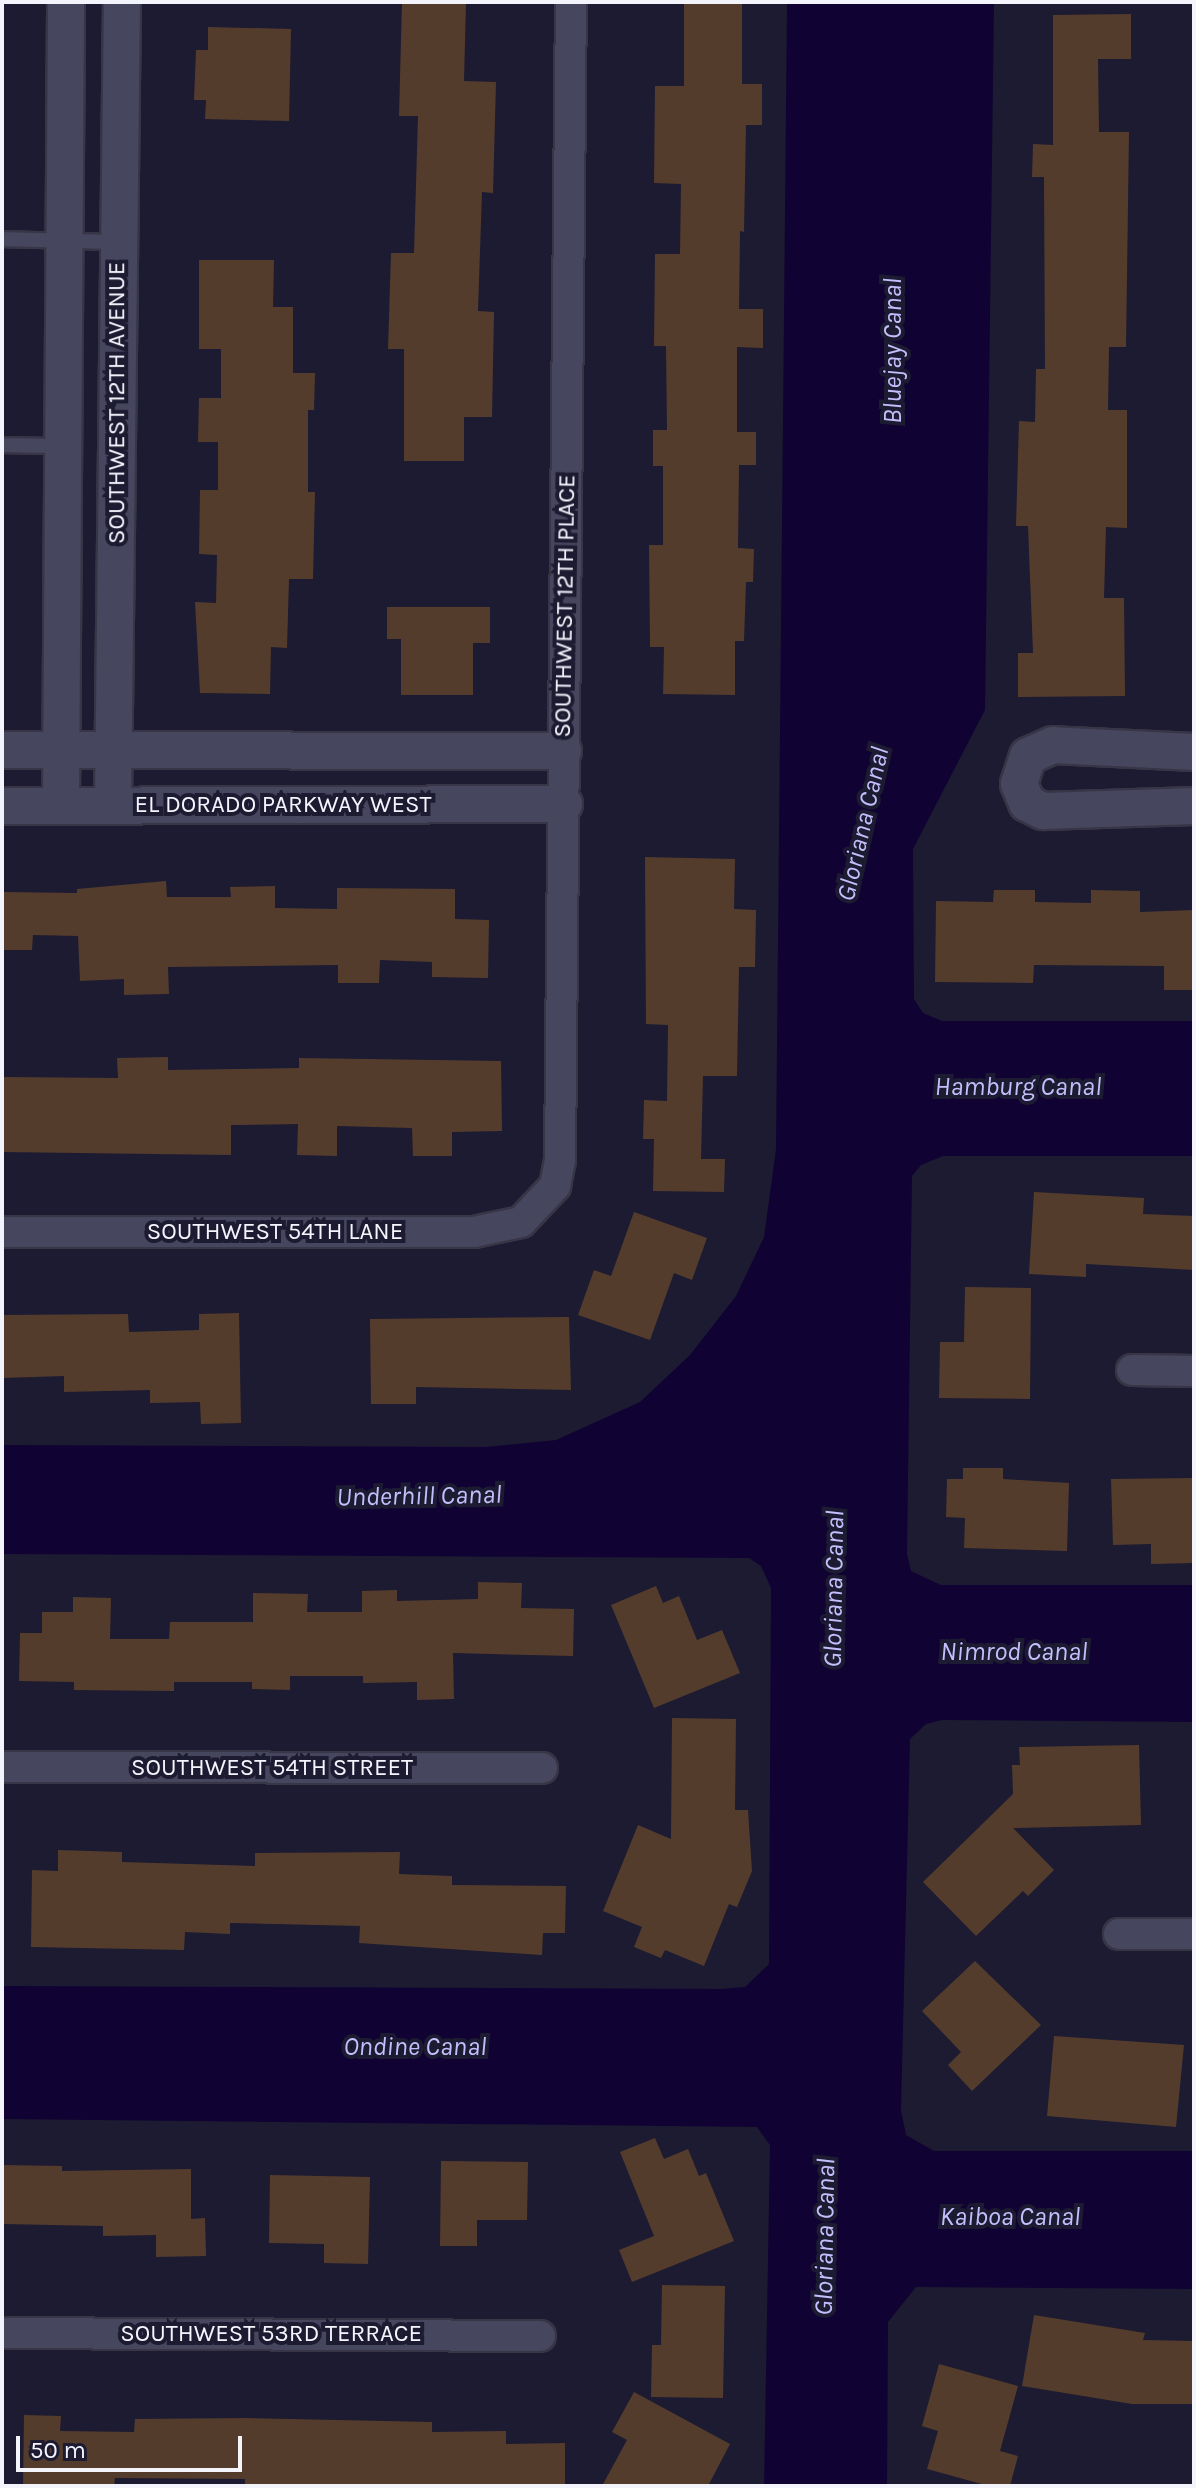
<!DOCTYPE html>
<html>
<head>
<meta charset="utf-8">
<style>
	body { margin:0 }
	#map { position:relative; width:1196px; height:2488px; overflow:hidden; background:#1d1b31; font-family:Karla,sans-serif }
	div>[style] { position:absolute }
	.water>* { inset:0; background:#100333 }
	.building>* { inset:0; background:#543c2d }
	.roads { filter:drop-shadow(2px 0 #373546) drop-shadow(-2px 0 #373546) drop-shadow(0 2px #373546) drop-shadow(0 -2px #373546) }
	.service>* { height:14px; margin:-7px; padding:0 7px; transform-origin:7px; border-radius:7px; background:#47465f }
	.minor>* { height:30px; margin:-15px; padding:0 15px; transform-origin:15px; border-radius:15px; background:#47465f }
	.tertiary>* { height:36px; margin:-18px; padding:0 18px; transform-origin:18px; border-radius:18px; background:#47465f }
	span { translate:-50% -50%; white-space:nowrap; text-align:center; line-height:1.15; -webkit-text-stroke:8px #1d1b31; paint-order:stroke }
	.street-label { font-size:24px; color:#f4f4fd }
	.water-label { font-size:26px; color:#c2bffc; font-style:italic }
	.frame { position:absolute; inset:0; border:4px solid #f4f4fd; pointer-events:none }
	.scale { position:absolute; left:16px; top:2436px; width:226px; height:36px; box-sizing:border-box; border:4px solid #f4f4fd; border-top:0; padding-left:10px; font-size:24px; line-height:28px; white-space:nowrap; color:#f4f4fd; -webkit-text-stroke:6px #1d1b31; paint-order:stroke }
</style>
</head>
<body>
<div id="map">
	<div class="water">
		<div style="clip-path:polygon(787px 2px,994px 2px,985px 710px,913px 849px,914px 999px,923px 1013px,942px 1021px,1194px 1021px,1194px 1156px,943px 1156px,921px 1165px,912px 1176px,907px 1554px,911px 1571px,941px 1585px,1194px 1585px,1194px 1722px,942px 1720px,926px 1724px,910px 1739px,901px 2110px,906px 2135px,934px 2151px,1194px 2151px,1194px 2289px,916px 2287px,888px 2322px,887px 2486px,764px 2486px,770px 2145px,757px 2127px,2px 2119px,2px 1986px,721px 1989px,745px 1987px,769px 1964px,771px 1588px,761px 1566px,749px 1558px,2px 1554px,2px 1445px,486px 1447px,556px 1440px,640px 1402px,690px 1355px,736px 1296px,764px 1237px,776px 1149px)"></div>
	</div>
	<div class="building">
		<div style="clip-path:polygon(402px 2px,466px 2px,464px 81px,496px 82px,493px 193px,482px 192px,478px 311px,494px 312px,492px 417px,464px 417px,464px 461px,404px 461px,404px 349px,388px 349px,391px 253px,414px 253px,418px 116px,399px 116px)"></div>
		<div style="clip-path:polygon(684px 2px,742px 2px,742px 84px,762px 84px,762px 125px,746px 125px,744px 232px,740px 231px,739px 309px,763px 309px,763px 348px,737px 347px,737px 432px,756px 432px,756px 465px,739px 465px,738px 548px,754px 549px,753px 582px,746px 582px,744px 641px,735px 641px,735px 695px,663px 694px,664px 647px,650px 647px,649px 545px,663px 545px,663px 466px,653px 466px,653px 430px,667px 430px,666px 346px,654px 346px,655px 254px,680px 254px,681px 184px,654px 183px,655px 86px,684px 86px)"></div>
		<div style="clip-path:polygon(1131px 14px,1131px 59px,1098px 59px,1099px 132px,1129px 132px,1126px 347px,1109px 347px,1108px 410px,1127px 410px,1127px 528px,1106px 527px,1104px 598px,1124px 598px,1125px 696px,1018px 697px,1018px 653px,1033px 653px,1028px 526px,1016px 526px,1019px 421px,1035px 422px,1036px 369px,1045px 369px,1044px 177px,1032px 177px,1033px 144px,1053px 145px,1053px 15px)"></div>
		<div style="clip-path:polygon(208px 27px,291px 29px,289px 121px,205px 119px,206px 100px,194px 100px,196px 50px,208px 50px)"></div>
		<div style="clip-path:polygon(199px 260px,274px 260px,273px 307px,293px 307px,293px 373px,315px 373px,314px 410px,308px 410px,308px 492px,315px 492px,313px 579px,289px 579px,287px 648px,271px 647px,270px 694px,200px 693px,195px 602px,216px 603px,217px 555px,199px 554px,200px 490px,218px 490px,218px 442px,198px 442px,199px 398px,221px 398px,221px 349px,199px 349px)"></div>
		<div style="clip-path:polygon(387px 607px,490px 607px,490px 643px,473px 643px,473px 695px,401px 695px,401px 639px,387px 639px)"></div>
		<div style="clip-path:polygon(645px 857px,735px 859px,734px 909px,756px 910px,755px 967px,739px 967px,737px 1076px,703px 1076px,701px 1159px,725px 1159px,724px 1192px,653px 1191px,654px 1139px,643px 1139px,644px 1100px,667px 1101px,668px 1025px,646px 1024px)"></div>
		<div style="clip-path:polygon(166px 881px,167px 897px,231px 897px,230px 887px,275px 886px,275px 908px,337px 909px,337px 888px,455px 889px,455px 919px,489px 920px,488px 978px,432px 977px,432px 962px,380px 960px,379px 983px,338px 983px,338px 965px,168px 967px,169px 994px,124px 995px,124px 979px,80px 981px,78px 936px,33px 935px,32px 950px,2px 950px,2px 892px,77px 893px,77px 889px)"></div>
		<div style="clip-path:polygon(994px 890px,1035px 890px,1035px 902px,1091px 903px,1091px 890px,1140px 891px,1140px 912px,1194px 910px,1194px 990px,1164px 990px,1164px 966px,1034px 965px,1033px 983px,935px 982px,936px 901px,993px 902px)"></div>
		<div style="clip-path:polygon(168px 1057px,168px 1070px,299px 1068px,299px 1058px,501px 1061px,502px 1131px,452px 1132px,452px 1156px,413px 1156px,412px 1128px,337px 1126px,337px 1156px,297px 1155px,298px 1124px,231px 1125px,231px 1155px,2px 1152px,2px 1077px,118px 1078px,117px 1058px)"></div>
		<div style="clip-path:polygon(1034px 1192px,1144px 1198px,1143px 1214px,1194px 1216px,1194px 1270px,1086px 1264px,1086px 1277px,1029px 1274px)"></div>
		<div style="clip-path:polygon(634px 1212px,707px 1238px,692px 1280px,674px 1273px,650px 1340px,578px 1315px,594px 1270px,611px 1276px)"></div>
		<div style="clip-path:polygon(965px 1287px,1031px 1288px,1030px 1399px,939px 1398px,940px 1342px,964px 1342px)"></div>
		<div style="clip-path:polygon(239px 1313px,241px 1423px,201px 1424px,200px 1402px,150px 1403px,150px 1390px,64px 1392px,64px 1376px,2px 1378px,2px 1315px,128px 1314px,129px 1332px,199px 1330px,199px 1314px)"></div>
		<div style="clip-path:polygon(569px 1317px,571px 1390px,416px 1387px,416px 1404px,371px 1404px,370px 1319px)"></div>
		<div style="clip-path:polygon(963px 1468px,1003px 1468px,1003px 1479px,1069px 1483px,1067px 1551px,964px 1548px,965px 1518px,946px 1517px,947px 1479px,963px 1479px)"></div>
		<div style="clip-path:polygon(1194px 1478px,1194px 1563px,1151px 1564px,1151px 1544px,1113px 1545px,1111px 1479px)"></div>
		<div style="clip-path:polygon(478px 1582px,522px 1583px,521px 1608px,574px 1609px,573px 1656px,453px 1653px,454px 1699px,417px 1700px,417px 1682px,363px 1683px,363px 1676px,290px 1676px,290px 1690px,252px 1689px,252px 1682px,174px 1682px,174px 1691px,74px 1690px,74px 1682px,19px 1681px,20px 1633px,42px 1633px,42px 1612px,73px 1612px,73px 1597px,111px 1598px,110px 1639px,169px 1639px,170px 1622px,253px 1622px,253px 1593px,308px 1594px,307px 1612px,362px 1612px,362px 1591px,397px 1590px,397px 1601px,478px 1599px)"></div>
		<div style="clip-path:polygon(656px 1586px,663px 1603px,679px 1596px,697px 1640px,722px 1630px,740px 1673px,654px 1708px,611px 1605px)"></div>
		<div style="clip-path:polygon(672px 1718px,736px 1719px,735px 1810px,748px 1810px,752px 1871px,737px 1907px,729px 1904px,704px 1966px,665px 1950px,661px 1958px,634px 1947px,642px 1927px,603px 1911px,638px 1825px,671px 1839px)"></div>
		<div style="clip-path:polygon(1139px 1745px,1141px 1825px,1013px 1828px,1054px 1870px,1028px 1896px,1023px 1891px,976px 1936px,923px 1882px,1013px 1794px,1012px 1765px,1020px 1765px,1019px 1747px)"></div>
		<div style="clip-path:polygon(58px 1850px,122px 1852px,122px 1862px,255px 1866px,255px 1853px,400px 1852px,399px 1874px,452px 1876px,452px 1885px,566px 1886px,565px 1933px,543px 1933px,542px 1955px,359px 1943px,360px 1926px,230px 1923px,230px 1934px,185px 1932px,184px 1950px,31px 1947px,32px 1870px,58px 1871px)"></div>
		<div style="clip-path:polygon(975px 1961px,1041px 2025px,972px 2091px,948px 2065px,961px 2052px,922px 2011px)"></div>
		<div style="clip-path:polygon(1054px 2036px,1184px 2045px,1176px 2127px,1047px 2116px)"></div>
		<div style="clip-path:polygon(655px 2138px,664px 2159px,688px 2149px,699px 2176px,706px 2173px,734px 2241px,632px 2282px,619px 2250px,654px 2236px,620px 2152px)"></div>
		<div style="clip-path:polygon(441px 2161px,528px 2162px,527px 2220px,477px 2220px,477px 2246px,440px 2246px)"></div>
		<div style="clip-path:polygon(2px 2165px,62px 2166px,62px 2171px,191px 2169px,191px 2219px,205px 2218px,206px 2256px,156px 2257px,156px 2235px,103px 2236px,103px 2226px,2px 2224px)"></div>
		<div style="clip-path:polygon(270px 2175px,370px 2177px,368px 2264px,324px 2263px,324px 2244px,269px 2243px)"></div>
		<div style="clip-path:polygon(662px 2285px,725px 2286px,723px 2398px,651px 2397px,652px 2345px,661px 2345px)"></div>
		<div style="clip-path:polygon(1034px 2315px,1145px 2333px,1143px 2340px,1194px 2341px,1194px 2404px,1132px 2404px,1022px 2386px)"></div>
		<div style="clip-path:polygon(939px 2364px,1018px 2386px,1000px 2451px,1018px 2456px,1010px 2486px,989px 2486px,927px 2469px,938px 2431px,922px 2426px)"></div>
		<div style="clip-path:polygon(634px 2392px,730px 2444px,708px 2486px,602px 2486px,627px 2440px,612px 2432px)"></div>
		<div style="clip-path:polygon(24px 2415px,61px 2416px,60px 2431px,134px 2432px,135px 2419px,246px 2418px,432px 2422px,432px 2432px,506px 2431px,506px 2444px,565px 2443px,565px 2486px,245px 2486px,245px 2479px,115px 2478px,114px 2486px,23px 2486px)"></div>
	</div>
	<div class="roads">
		<div class="service">
			<div style="left:2px;top:239px;width:116px;rotate:1.5deg"></div>
			<div style="left:2px;top:445px;width:59px;rotate:1deg"></div>
		</div>
		<div class="minor">
			<div style="left:2px;top:1232px;width:472px"></div>
			<div style="left:474px;top:1232px;width:48px;rotate:-12deg"></div>
			<div style="left:521px;top:1222px;width:50px;rotate:-46.6deg"></div>
			<div style="left:555px;top:1186px;width:25px;rotate:-79deg"></div>
			<div style="left:560px;top:1161px;width:1159px;rotate:-89.46deg"></div>
			<div style="left:1132px;top:1370px;width:62px;rotate:0.9deg"></div>
			<div style="left:2px;top:1767px;width:540px;rotate:0.11deg"></div>
			<div style="left:1119px;top:1934px;width:75px"></div>
			<div style="left:2px;top:2333px;width:538px;rotate:0.32deg"></div>
		</div>
		<div class="tertiary">
			<div style="left:2px;top:750px;width:561px;rotate:0.1deg"></div>
			<div style="left:1194px;top:752px;width:141px;rotate:-177.2deg"></div>
			<div style="left:1053px;top:745px;width:27px;rotate:156deg"></div>
			<div style="left:1028px;top:756px;width:29px;rotate:108deg"></div>
			<div style="left:1019px;top:784px;width:21px;rotate:67deg"></div>
			<div style="left:1027px;top:803px;width:18px;rotate:27deg"></div>
			<div style="left:1043px;top:811px;width:151px;rotate:-1.9deg"></div>
			<div style="left:61px;top:803px;width:801px;rotate:-89.64deg"></div>
			<div style="left:113px;top:804px;width:802px;rotate:-89.36deg"></div>
			<div style="left:2px;top:806px;width:562px;rotate:-0.2deg"></div>
		</div>
	</div>
	<div class="street-label">
		<span style="left:117px;top:403px;rotate:-90deg">SOUTHWEST 12TH AVENUE</span>
		<span style="left:565px;top:606px;rotate:-89deg">SOUTHWEST 12TH PLACE</span>
		<span style="left:283px;top:805px">EL DORADO PARKWAY WEST</span>
		<span style="left:275px;top:1232px">SOUTHWEST 54TH LANE</span>
		<span style="left:272px;top:1768px">SOUTHWEST 54TH STREET</span>
		<span style="left:271px;top:2334px">SOUTHWEST 53RD TERRACE</span>
	</div>
	<div class="water-label">
		<span style="left:893px;top:351px;rotate:-90deg">Bluejay Canal</span>
		<span style="left:863px;top:824px;rotate:-77deg">Gloriana Canal</span>
		<span style="left:1018px;top:1087px">Hamburg Canal</span>
		<span style="left:419px;top:1496px;rotate:-1deg">Underhill Canal</span>
		<span style="left:834px;top:1589px;rotate:-89deg">Gloriana Canal</span>
		<span style="left:1014px;top:1652px">Nimrod Canal</span>
		<span style="left:415px;top:2047px">Ondine Canal</span>
		<span style="left:1010px;top:2217px">Kaiboa Canal</span>
		<span style="left:825px;top:2237px;rotate:-89deg">Gloriana Canal</span>
	</div>
	<div class="frame"></div>
	<div class="scale">50 m</div>
</div>
</body>
</html>
